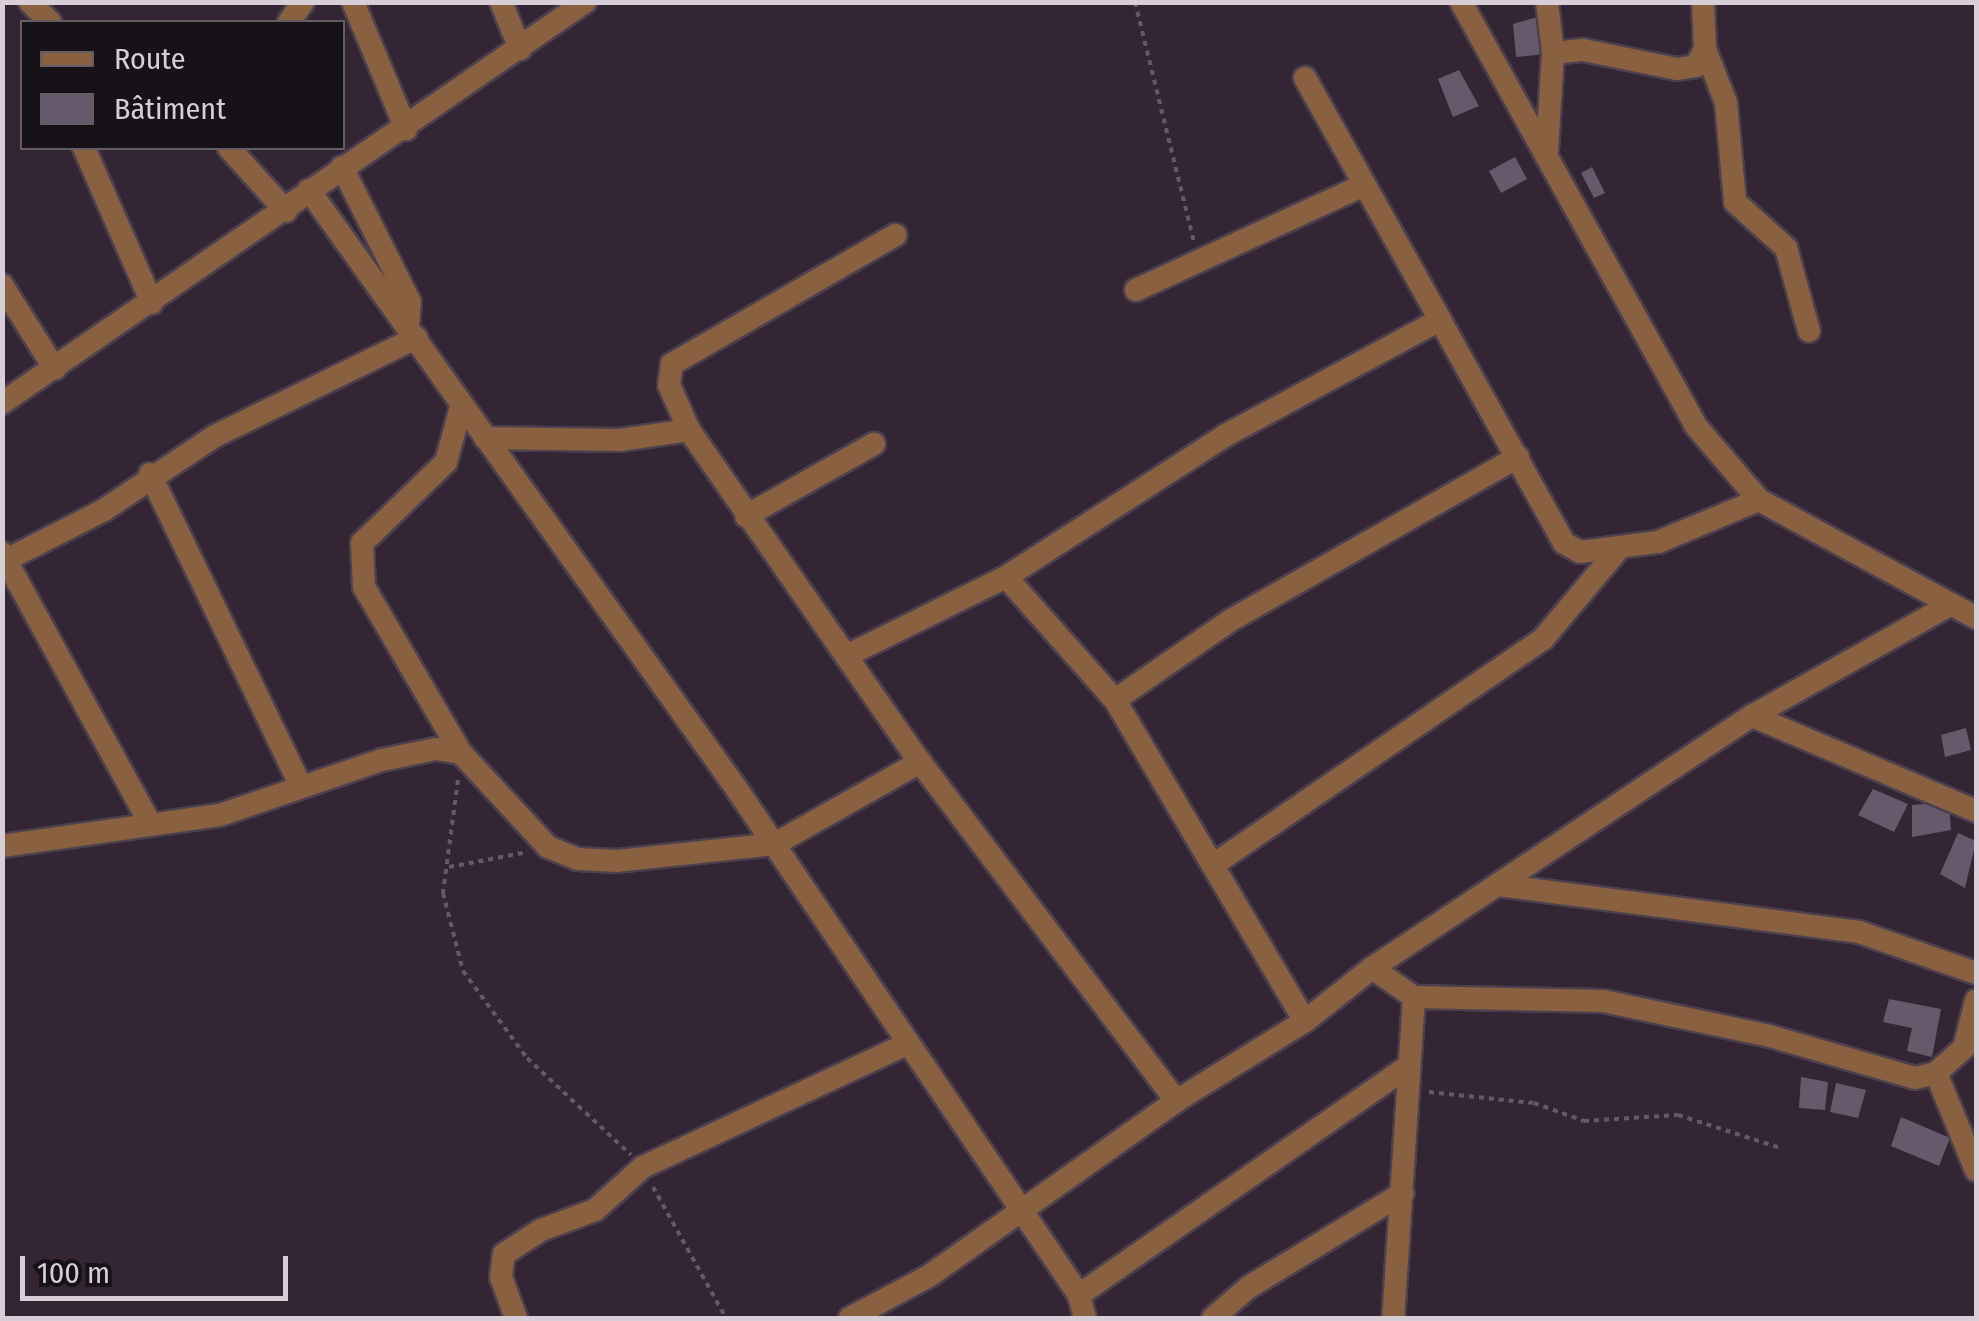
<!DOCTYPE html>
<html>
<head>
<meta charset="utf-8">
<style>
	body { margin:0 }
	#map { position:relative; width:1979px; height:1321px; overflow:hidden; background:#332534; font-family:"Fira Sans Condensed",sans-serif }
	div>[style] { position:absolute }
	.building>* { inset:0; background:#66596c }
	.path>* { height:4px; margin-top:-2px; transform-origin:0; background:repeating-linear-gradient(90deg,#665967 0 5px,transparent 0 10px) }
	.roads { filter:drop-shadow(2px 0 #4d404e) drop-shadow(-2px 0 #4d404e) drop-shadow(0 2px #4d404e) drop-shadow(0 -2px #4d404e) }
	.minor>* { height:22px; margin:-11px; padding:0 11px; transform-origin:11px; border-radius:11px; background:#896141 }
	span { translate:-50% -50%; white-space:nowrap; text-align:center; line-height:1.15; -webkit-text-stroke:10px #171118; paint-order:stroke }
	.frame { position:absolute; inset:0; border:5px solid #d7ced8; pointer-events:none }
	.legend { position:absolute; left:20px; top:20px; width:325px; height:130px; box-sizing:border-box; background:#171118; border:2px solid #645d65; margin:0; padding:12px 18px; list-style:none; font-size:30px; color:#d7ced8 }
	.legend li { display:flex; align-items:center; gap:20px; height:50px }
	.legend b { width:50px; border:2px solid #645d65 }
	.scale { position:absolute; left:20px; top:1256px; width:268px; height:45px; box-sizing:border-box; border:5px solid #d7ced8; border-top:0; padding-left:12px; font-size:30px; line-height:35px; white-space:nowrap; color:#d7ced8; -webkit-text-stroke:8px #171118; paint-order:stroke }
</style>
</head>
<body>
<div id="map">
	<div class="building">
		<div style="clip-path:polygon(1541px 16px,1545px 54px,1516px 57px,1513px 24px)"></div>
		<div style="clip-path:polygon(1459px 70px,1479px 106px,1453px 117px,1438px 79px)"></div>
		<div style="clip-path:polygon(1515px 157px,1527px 179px,1501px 193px,1489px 171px)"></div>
		<div style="clip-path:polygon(1592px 167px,1605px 193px,1594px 198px,1581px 173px)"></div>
		<div style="clip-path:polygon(1966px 728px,1971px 750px,1945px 757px,1941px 735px)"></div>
		<div style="clip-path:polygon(1873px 789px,1908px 804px,1894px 832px,1858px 815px)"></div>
		<div style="clip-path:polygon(1949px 802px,1951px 830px,1912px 837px,1912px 805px)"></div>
		<div style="clip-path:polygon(1958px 833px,1976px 841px,1965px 888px,1940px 874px)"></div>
		<div style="clip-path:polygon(1889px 999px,1941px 1009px,1932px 1057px,1907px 1051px,1912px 1028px,1883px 1022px)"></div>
		<div style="clip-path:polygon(1801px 1077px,1828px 1082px,1825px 1110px,1799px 1108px)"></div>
		<div style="clip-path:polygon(1836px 1083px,1866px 1090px,1858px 1118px,1830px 1112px)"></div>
		<div style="clip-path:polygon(1901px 1117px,1950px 1138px,1939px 1166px,1891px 1146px)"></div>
	</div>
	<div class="path">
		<div style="left:1135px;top:2px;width:247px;rotate:76.2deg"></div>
		<div style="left:458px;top:780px;width:114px;rotate:97.6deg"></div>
		<div style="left:443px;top:893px;width:81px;rotate:75.6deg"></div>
		<div style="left:463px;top:971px;width:108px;rotate:53.7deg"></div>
		<div style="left:527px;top:1058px;width:142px;rotate:43deg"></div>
		<div style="left:449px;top:867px;width:80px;rotate:-10.8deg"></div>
		<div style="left:1429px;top:1092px;width:106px;rotate:6deg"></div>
		<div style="left:1534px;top:1103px;width:53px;rotate:19.8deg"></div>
		<div style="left:1584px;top:1121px;width:94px;rotate:-3.7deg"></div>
		<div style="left:1678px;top:1115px;width:110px;rotate:17.9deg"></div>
		<div style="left:653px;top:1187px;width:150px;rotate:60.9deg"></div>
	</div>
	<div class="roads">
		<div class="minor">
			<div style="left:30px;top:2px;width:28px;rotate:45deg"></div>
			<div style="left:353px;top:2px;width:138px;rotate:67.3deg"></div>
			<div style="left:501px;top:2px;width:51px;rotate:68deg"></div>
			<div style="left:1461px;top:2px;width:483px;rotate:61deg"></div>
			<div style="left:1695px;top:425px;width:99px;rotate:49.5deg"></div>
			<div style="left:1759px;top:500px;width:247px;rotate:28.5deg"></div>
			<div style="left:1547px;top:2px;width:51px;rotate:83.3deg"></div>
			<div style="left:289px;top:22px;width:24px;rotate:-55deg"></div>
			<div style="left:1705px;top:49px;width:58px;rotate:68.7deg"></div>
			<div style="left:1726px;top:103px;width:99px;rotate:84.8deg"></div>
			<div style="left:1735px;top:202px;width:69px;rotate:42deg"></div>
			<div style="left:1786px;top:248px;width:86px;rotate:74.5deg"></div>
			<div style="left:1305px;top:78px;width:277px;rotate:60.8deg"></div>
			<div style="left:84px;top:148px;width:169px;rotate:66.3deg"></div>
			<div style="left:229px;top:148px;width:85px;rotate:47.9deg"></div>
			<div style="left:1547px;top:151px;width:98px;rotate:-86.5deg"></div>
			<div style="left:1553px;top:53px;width:30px;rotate:-6deg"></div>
			<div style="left:1583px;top:50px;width:96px;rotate:11.4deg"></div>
			<div style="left:1677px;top:69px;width:19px;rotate:-9deg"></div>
			<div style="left:1696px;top:66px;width:19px;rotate:-62deg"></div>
			<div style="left:1705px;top:49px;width:47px;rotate:-92.4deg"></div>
			<div style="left:342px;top:167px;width:151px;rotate:63.3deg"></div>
			<div style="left:410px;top:302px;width:22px;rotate:95deg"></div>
			<div style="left:309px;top:190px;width:735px;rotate:54.47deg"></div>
			<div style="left:736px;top:788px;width:612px;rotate:55.92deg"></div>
			<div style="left:2px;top:285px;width:99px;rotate:57.8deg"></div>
			<div style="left:1136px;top:290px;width:249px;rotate:-24.7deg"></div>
			<div style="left:2px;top:403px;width:708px;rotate:-34.52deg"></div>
			<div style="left:461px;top:407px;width:57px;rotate:105.3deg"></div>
			<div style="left:446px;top:462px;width:117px;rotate:136deg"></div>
			<div style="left:362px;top:543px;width:44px;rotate:87.4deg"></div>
			<div style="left:364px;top:587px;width:192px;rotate:59.7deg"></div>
			<div style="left:461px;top:753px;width:128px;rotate:47.2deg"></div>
			<div style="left:548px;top:847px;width:31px;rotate:22deg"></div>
			<div style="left:577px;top:859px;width:40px;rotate:2.9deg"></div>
			<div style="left:617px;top:861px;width:159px;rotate:-6.1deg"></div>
			<div style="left:775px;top:844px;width:167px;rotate:-29.5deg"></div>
			<div style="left:689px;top:430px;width:49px;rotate:-114deg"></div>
			<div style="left:669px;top:385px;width:21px;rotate:-82deg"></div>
			<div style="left:672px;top:364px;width:258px;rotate:-30deg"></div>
			<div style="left:485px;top:438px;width:135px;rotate:0.8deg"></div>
			<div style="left:620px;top:440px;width:70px;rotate:-8.2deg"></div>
			<div style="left:689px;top:430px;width:404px;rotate:55.2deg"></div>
			<div style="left:920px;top:762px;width:425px;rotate:52.9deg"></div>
			<div style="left:150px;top:474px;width:344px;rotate:64.2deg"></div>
			<div style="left:746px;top:516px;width:147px;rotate:-29.4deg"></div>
			<div style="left:2px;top:553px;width:307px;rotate:61.3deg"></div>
			<div style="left:6px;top:560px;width:110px;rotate:-27deg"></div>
			<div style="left:104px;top:510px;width:133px;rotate:-33.7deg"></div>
			<div style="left:215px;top:436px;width:224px;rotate:-26deg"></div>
			<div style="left:1006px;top:577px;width:262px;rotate:-32.8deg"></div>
			<div style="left:1226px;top:435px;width:243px;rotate:-28.3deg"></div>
			<div style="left:1440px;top:320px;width:255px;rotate:60.9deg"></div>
			<div style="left:1564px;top:543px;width:18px;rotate:29deg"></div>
			<div style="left:1580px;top:552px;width:79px;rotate:-7.3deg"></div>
			<div style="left:1658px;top:542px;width:109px;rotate:-22.6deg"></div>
			<div style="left:846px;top:656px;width:178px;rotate:-26.3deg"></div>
			<div style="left:1006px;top:577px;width:164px;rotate:48.5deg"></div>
			<div style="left:1115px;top:700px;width:373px;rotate:59.4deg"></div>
			<div style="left:1115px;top:700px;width:141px;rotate:-34.6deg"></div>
			<div style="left:1231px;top:620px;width:330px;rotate:-29.6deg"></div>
			<div style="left:1752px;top:716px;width:243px;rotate:23deg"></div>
			<div style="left:2px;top:846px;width:220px;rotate:-8.1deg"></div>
			<div style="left:220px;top:815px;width:171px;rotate:-18.8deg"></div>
			<div style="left:382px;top:760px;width:55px;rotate:-11.5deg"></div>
			<div style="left:436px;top:749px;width:25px;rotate:9deg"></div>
			<div style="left:1213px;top:865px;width:400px;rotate:-34.4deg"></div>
			<div style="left:1543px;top:639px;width:114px;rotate:-50deg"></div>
			<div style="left:1498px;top:885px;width:364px;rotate:7.4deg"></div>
			<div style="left:1859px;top:932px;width:124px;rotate:19.3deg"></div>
			<div style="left:1372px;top:968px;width:51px;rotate:34.6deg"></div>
			<div style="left:1414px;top:997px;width:322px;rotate:93.7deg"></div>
			<div style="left:1414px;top:997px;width:189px;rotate:1.2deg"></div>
			<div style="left:1603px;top:1001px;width:167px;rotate:11.8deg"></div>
			<div style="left:1766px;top:1035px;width:155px;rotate:16.1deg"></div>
			<div style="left:1915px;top:1078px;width:22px;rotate:-13deg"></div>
			<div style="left:1936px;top:1073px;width:38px;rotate:-42deg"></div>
			<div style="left:1964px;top:1048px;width:49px;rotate:-75.7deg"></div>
			<div style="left:1936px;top:1073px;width:105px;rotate:67.6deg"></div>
			<div style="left:516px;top:1318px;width:44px;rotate:-110.1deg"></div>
			<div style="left:501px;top:1277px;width:23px;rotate:-83deg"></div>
			<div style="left:504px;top:1254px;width:44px;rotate:-33deg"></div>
			<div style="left:541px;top:1230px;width:58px;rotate:-20.3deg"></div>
			<div style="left:595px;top:1210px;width:64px;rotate:-41.9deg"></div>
			<div style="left:643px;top:1167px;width:291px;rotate:-25deg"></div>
			<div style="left:850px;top:1318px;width:89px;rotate:-28deg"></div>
			<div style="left:929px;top:1276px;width:303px;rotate:-35.3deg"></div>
			<div style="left:1176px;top:1101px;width:152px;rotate:-31.8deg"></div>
			<div style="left:1305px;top:1021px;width:85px;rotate:-38.3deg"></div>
			<div style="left:1372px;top:968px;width:456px;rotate:-33.6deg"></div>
			<div style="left:1752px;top:716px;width:227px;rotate:-29.3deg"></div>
			<div style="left:1085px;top:1318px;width:24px;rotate:-105deg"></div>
			<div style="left:1079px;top:1295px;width:402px;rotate:-34.8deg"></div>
			<div style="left:1213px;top:1318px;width:48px;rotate:-40.7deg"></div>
			<div style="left:1249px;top:1287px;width:180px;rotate:-31.4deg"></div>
		</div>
	</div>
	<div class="frame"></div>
	<ul class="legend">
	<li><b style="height:12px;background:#896141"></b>Route</li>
	<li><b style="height:28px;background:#66596c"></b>Bâtiment</li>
	</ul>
	<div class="scale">100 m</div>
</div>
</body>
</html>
